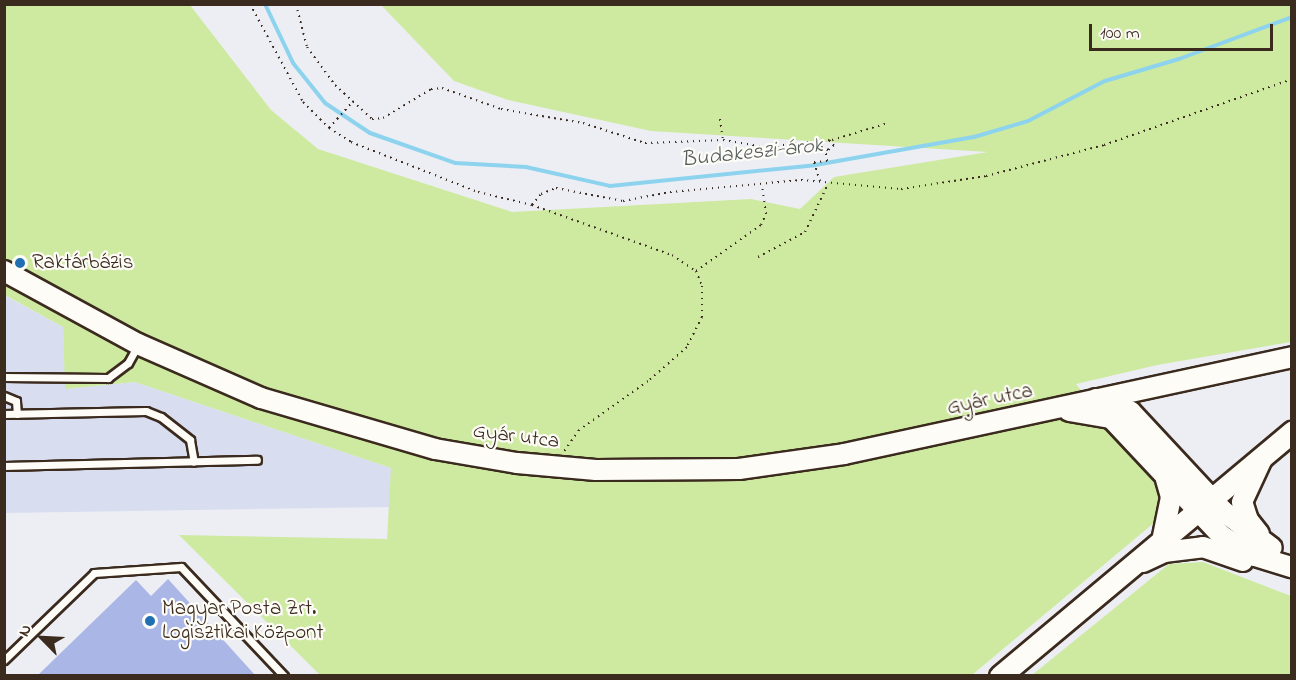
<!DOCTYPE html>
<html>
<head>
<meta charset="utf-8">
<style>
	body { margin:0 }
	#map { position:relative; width:1296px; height:680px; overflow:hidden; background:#eceef4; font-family:"Indie Flower",sans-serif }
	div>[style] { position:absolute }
	.built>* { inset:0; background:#d8ddf0 }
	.green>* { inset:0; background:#ceeaa0 }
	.stream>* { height:4px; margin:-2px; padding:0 2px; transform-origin:2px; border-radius:2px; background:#8dd3ee }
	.building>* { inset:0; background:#a9b6e6 }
	.path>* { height:2px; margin-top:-1px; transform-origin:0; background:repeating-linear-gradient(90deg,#3b2a1e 0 1.5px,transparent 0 6px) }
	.roads { filter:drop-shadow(2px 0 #3b2a1e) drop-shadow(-2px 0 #3b2a1e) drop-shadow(0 2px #3b2a1e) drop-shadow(0 -2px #3b2a1e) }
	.lane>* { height:7px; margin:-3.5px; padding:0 3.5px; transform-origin:3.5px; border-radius:3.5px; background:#fdfcf7 }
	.secondary>* { height:20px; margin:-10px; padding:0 10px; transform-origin:10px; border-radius:10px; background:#fdfcf7 }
	.primary>* { height:21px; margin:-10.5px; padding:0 10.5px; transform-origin:10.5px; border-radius:10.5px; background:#fdfcf7 }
	.dots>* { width:16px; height:16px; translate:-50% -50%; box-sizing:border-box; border:3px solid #fdfcf7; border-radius:50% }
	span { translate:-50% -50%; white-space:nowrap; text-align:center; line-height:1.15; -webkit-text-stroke:4.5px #fdfcf7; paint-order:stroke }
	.poi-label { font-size:21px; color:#3b2a1e }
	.left { translate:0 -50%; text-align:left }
	.street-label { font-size:21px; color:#3b2a1e }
	.water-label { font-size:22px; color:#545d5c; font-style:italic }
	.frame { position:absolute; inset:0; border:6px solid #3b2a1e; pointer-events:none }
	.north { position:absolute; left:12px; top:608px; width:60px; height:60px; -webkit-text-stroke:4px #fdfcf7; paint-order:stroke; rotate:294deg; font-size:16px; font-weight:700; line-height:24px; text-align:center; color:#3b2a1e }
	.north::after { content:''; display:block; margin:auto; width:21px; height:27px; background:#3b2a1e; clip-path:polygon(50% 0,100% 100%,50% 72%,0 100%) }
	.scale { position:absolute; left:1089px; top:24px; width:184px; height:27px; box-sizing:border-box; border:3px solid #3b2a1e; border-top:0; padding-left:8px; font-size:18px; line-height:21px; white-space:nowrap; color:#3b2a1e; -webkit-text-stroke:4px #fdfcf7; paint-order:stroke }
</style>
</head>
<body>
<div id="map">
	<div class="built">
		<div style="clip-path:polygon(4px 295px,63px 327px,66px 389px,135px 382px,391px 468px,390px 507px,5px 513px)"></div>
	</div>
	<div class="green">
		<div style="clip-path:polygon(4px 5px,190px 5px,271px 110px,318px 149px,512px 212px,751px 199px,800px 209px,834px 177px,988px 152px,651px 131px,508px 100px,454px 81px,381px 5px,1291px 5px,1291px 342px,1157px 365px,1076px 384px,1163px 494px,1155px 522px,972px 675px,320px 675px,179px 535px,387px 539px,391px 468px,135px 382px,65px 389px,63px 327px,5px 295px)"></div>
		<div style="clip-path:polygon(1203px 562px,1291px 596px,1291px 675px,1032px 675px,1169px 564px)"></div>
	</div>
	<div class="stream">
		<div style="left:265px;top:4px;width:65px;rotate:64.6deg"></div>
		<div style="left:293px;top:63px;width:51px;rotate:51.3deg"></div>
		<div style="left:325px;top:103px;width:54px;rotate:33.7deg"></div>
		<div style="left:370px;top:133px;width:90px;rotate:19.4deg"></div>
		<div style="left:455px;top:163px;width:71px;rotate:3.2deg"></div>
		<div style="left:526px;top:167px;width:86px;rotate:12.7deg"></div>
		<div style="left:610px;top:186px;width:206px;rotate:-5.8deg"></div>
		<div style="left:815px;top:165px;width:161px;rotate:-10deg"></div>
		<div style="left:974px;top:137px;width:56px;rotate:-16.5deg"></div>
		<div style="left:1028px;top:121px;width:87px;rotate:-27.5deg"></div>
		<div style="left:1105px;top:81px;width:77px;rotate:-16.6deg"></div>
		<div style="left:1179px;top:59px;width:121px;rotate:-20.4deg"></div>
	</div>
	<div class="building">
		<div style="clip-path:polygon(168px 579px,255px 675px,38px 675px,136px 580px,151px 596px)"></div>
	</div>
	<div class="path">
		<div style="left:250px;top:4px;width:111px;rotate:61.6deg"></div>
		<div style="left:303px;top:102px;width:37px;rotate:45deg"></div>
		<div style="left:329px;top:128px;width:26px;rotate:32deg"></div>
		<div style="left:351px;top:142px;width:136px;rotate:21.5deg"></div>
		<div style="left:478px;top:192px;width:56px;rotate:13.5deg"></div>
		<div style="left:532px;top:205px;width:149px;rotate:19.7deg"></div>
		<div style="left:672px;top:255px;width:29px;rotate:34deg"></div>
		<div style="left:696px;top:271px;width:16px;rotate:68deg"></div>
		<div style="left:702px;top:286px;width:31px;rotate:90deg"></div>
		<div style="left:702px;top:317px;width:34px;rotate:117deg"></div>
		<div style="left:687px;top:347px;width:52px;rotate:138.9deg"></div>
		<div style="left:648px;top:381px;width:85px;rotate:144.6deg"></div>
		<div style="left:579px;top:430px;width:28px;rotate:125deg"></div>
		<div style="left:296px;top:4px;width:44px;rotate:75.7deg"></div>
		<div style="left:307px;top:47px;width:47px;rotate:53.6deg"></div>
		<div style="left:335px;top:85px;width:50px;rotate:42.6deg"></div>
		<div style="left:372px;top:119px;width:11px;rotate:-5deg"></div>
		<div style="left:383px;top:118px;width:56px;rotate:-31.1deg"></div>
		<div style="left:431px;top:89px;width:11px;rotate:-5deg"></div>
		<div style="left:442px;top:88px;width:63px;rotate:19.6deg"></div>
		<div style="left:501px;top:109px;width:83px;rotate:9.7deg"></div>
		<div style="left:583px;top:123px;width:65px;rotate:17.9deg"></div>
		<div style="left:645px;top:143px;width:78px;rotate:-2.2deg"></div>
		<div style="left:723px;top:140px;width:43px;rotate:9.5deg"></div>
		<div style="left:765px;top:147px;width:45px;rotate:-6.3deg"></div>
		<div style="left:810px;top:142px;width:19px;rotate:-6deg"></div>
		<div style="left:829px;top:140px;width:7px;rotate:45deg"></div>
		<div style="left:834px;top:145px;width:8px;rotate:140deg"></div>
		<div style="left:828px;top:150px;width:20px;rotate:-156deg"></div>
		<div style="left:720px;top:119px;width:21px;rotate:82deg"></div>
		<div style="left:329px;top:128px;width:36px;rotate:-48deg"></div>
		<div style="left:832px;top:140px;width:59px;rotate:-16.9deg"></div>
		<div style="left:820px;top:181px;width:20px;rotate:-108deg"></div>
		<div style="left:814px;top:162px;width:13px;rotate:-4deg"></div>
		<div style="left:827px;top:161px;width:12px;rotate:-99deg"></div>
		<div style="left:532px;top:205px;width:14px;rotate:-51deg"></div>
		<div style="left:541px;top:194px;width:16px;rotate:-22deg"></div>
		<div style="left:556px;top:188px;width:68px;rotate:11deg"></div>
		<div style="left:623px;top:201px;width:48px;rotate:-10.8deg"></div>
		<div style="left:670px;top:192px;width:132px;rotate:-5.2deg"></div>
		<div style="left:801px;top:180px;width:100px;rotate:5.1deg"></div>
		<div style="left:901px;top:189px;width:86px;rotate:-8.7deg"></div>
		<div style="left:986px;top:176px;width:122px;rotate:-14.7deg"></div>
		<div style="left:1104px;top:145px;width:199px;rotate:-19.3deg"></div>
		<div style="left:758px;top:257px;width:53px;rotate:-28deg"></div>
		<div style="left:805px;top:232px;width:53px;rotate:-64.4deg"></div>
		<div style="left:696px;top:271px;width:80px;rotate:-35.3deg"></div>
		<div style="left:761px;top:225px;width:12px;rotate:-66deg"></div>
		<div style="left:766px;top:214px;width:27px;rotate:-98deg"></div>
	</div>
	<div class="roads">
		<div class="lane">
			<div style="left:4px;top:377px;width:104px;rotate:0.6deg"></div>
			<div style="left:108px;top:378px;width:25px;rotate:-37deg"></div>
			<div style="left:128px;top:363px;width:18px;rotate:-61deg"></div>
			<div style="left:4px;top:396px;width:13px;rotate:23deg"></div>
			<div style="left:16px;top:401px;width:13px;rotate:86deg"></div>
			<div style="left:4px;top:414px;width:142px;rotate:-1.2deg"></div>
			<div style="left:146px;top:411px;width:16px;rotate:22deg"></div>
			<div style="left:161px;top:417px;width:37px;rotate:38deg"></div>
			<div style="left:190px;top:440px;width:22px;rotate:80deg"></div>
			<div style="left:4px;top:466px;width:253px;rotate:-1.4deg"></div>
			<div style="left:4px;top:660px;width:125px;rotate:-44deg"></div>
			<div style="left:94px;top:573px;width:87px;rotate:-3.9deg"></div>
			<div style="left:181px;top:567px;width:150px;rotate:46.6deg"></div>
		</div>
		<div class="secondary">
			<div style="left:4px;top:271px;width:153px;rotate:28.6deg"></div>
			<div style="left:138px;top:344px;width:134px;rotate:23.7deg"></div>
			<div style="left:261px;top:398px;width:181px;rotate:16.3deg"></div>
			<div style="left:435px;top:449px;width:83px;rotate:9.7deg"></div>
			<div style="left:517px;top:463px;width:79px;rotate:5.1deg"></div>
			<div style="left:596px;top:470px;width:143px;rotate:-0.4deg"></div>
			<div style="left:739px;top:469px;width:106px;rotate:-8.1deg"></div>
			<div style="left:844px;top:454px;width:458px;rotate:-12.2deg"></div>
			<div style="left:1096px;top:399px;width:37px;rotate:20deg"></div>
			<div style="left:1131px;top:412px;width:135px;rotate:47.1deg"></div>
			<div style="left:1223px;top:511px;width:61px;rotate:37.1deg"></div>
			<div style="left:1069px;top:411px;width:43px;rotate:9.5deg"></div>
			<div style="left:1111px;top:418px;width:162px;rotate:46.8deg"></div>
			<div style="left:1222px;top:536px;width:39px;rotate:31deg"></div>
			<div style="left:1255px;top:556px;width:39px;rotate:17deg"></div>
			<div style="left:1259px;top:534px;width:18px;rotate:-128deg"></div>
			<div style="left:1248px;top:520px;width:19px;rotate:-108deg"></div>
			<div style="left:1242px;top:502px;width:47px;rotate:-65.1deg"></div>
			<div style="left:1162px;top:541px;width:45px;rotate:-78.4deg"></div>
			<div style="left:1171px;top:497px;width:19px;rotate:-106deg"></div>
			<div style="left:1143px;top:562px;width:23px;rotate:-25deg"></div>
			<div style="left:1164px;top:552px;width:39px;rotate:-7deg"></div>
			<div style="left:1203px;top:547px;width:42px;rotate:19.3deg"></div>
		</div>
		<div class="primary">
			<div style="left:1000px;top:676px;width:381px;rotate:-39.9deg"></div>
		</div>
	</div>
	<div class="dots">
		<div style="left:20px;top:263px;background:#1f6fb2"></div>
		<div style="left:150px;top:621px;background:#1f6fb2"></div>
	</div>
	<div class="poi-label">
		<span class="left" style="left:32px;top:263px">Raktárbázis</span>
		<span class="left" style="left:162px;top:621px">Magyar Posta Zrt.<br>Logisztikai Központ</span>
	</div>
	<div class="street-label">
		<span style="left:990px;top:400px;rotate:-12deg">Gyár utca</span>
		<span style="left:516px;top:437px;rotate:7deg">Gyár utca</span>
	</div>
	<div class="water-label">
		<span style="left:752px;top:154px;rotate:-6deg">Budakeszi-árok</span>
	</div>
	<div class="frame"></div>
	<div class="north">N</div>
	<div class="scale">100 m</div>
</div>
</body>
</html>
